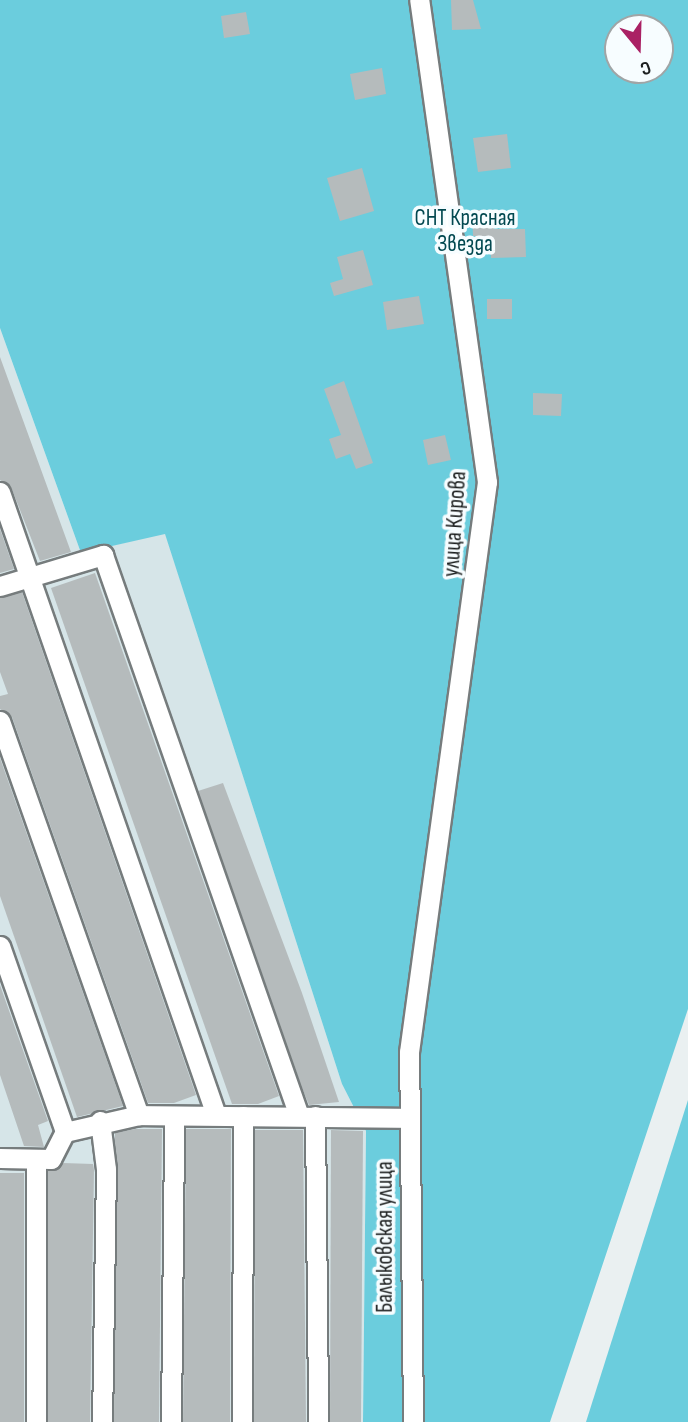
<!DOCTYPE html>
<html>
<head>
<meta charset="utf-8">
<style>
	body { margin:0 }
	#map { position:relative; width:688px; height:1422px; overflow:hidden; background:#eaf0f1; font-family:"Sofia Sans Condensed",sans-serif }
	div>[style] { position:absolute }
	.built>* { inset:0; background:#d6e5e8 }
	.green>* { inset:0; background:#6bcddd }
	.building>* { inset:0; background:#b5bbbc }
	.roads { filter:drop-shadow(2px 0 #767c7d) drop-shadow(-2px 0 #767c7d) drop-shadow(0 2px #767c7d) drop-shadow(0 -2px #767c7d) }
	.minor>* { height:19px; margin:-9.5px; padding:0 9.5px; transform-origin:9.5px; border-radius:9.5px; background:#fff }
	span { translate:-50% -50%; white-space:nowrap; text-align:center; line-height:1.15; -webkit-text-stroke:7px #f7fdff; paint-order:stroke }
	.park-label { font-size:23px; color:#024850 }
	.street-label { font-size:23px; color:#1d2020 }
	.north { position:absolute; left:604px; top:14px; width:70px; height:70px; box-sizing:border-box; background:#f7fdff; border:2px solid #a0a5a6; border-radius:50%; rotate:161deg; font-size:19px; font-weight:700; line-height:28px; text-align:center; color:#1d2020 }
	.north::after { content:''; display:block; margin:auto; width:24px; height:32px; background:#aa2164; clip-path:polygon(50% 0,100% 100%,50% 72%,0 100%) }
</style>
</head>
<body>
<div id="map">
	<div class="built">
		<div style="clip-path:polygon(0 328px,81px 553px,165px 533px,342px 1084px,366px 1131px,363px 1422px,0 1422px)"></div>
	</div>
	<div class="green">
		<div style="clip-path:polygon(evenodd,0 0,688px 0,688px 1009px,550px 1422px,363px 1422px,366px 1131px,342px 1084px,165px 534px,81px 553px,0 328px,0 0,618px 28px,660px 28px,660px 70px,618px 70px,618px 28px)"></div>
		<div style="clip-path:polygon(688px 1100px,688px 1422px,586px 1422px)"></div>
	</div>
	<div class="building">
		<div style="clip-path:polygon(451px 0,473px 0,481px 29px,452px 30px)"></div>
		<div style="clip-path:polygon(246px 12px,250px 34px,224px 38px,221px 16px)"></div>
		<div style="clip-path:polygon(382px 68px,386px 94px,355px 100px,350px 74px)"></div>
		<div style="clip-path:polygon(507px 134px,511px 168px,478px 172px,473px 138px)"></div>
		<div style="clip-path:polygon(362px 168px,374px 211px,340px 221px,327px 178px)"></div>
		<div style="clip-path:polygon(472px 210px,493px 210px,494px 229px,525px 229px,526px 257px,491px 258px,490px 236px,473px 236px)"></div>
		<div style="clip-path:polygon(363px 250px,373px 285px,334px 296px,330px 283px,343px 279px,337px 257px)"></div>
		<div style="clip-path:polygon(419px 296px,424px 324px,387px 330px,383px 302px)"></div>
		<div style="clip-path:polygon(487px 299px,512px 299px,512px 319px,487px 319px)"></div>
		<div style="clip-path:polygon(0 357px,71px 552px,40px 561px,11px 487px,0 480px)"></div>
		<div style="clip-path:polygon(344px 381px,373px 463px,356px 469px,350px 454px,336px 459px,329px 439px,341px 435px,324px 389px)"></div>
		<div style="clip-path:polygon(533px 393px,562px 394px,561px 416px,533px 415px)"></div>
		<div style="clip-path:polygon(445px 435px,451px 460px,428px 465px,423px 440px)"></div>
		<div style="clip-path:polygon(0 529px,14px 569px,0 573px)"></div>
		<div style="clip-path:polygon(95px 573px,279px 1096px,258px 1104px,232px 1104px,51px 588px)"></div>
		<div style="clip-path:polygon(22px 592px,196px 1095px,174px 1103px,148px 1103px,12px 717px,0 709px,0 696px,8px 694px,0 672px,0 598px)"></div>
		<div style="clip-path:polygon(0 758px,123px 1106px,77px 1117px,0 896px)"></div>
		<div style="clip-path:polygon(223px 783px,302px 993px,339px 1102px,309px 1105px,302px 1088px,198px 791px)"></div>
		<div style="clip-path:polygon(0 985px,48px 1121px,38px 1125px,44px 1147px,24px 1146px,0 1075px)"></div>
		<div style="clip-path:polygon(135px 1129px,162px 1129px,159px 1422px,114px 1422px,115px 1133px)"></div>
		<div style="clip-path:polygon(186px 1129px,231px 1129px,230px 1422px,183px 1422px)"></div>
		<div style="clip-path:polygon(255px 1130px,303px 1130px,306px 1422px,254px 1422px)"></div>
		<div style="clip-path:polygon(331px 1130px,363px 1131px,361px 1422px,330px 1422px)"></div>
		<div style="clip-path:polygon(63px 1163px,93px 1164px,94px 1170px,90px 1422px,48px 1422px,48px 1171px)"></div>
		<div style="clip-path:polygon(0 1173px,24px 1173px,24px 1422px,0 1422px)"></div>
	</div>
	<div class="roads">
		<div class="minor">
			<div style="left:0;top:492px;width:659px;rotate:70.88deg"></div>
			<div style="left:0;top:586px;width:108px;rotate:-16.8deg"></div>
			<div style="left:103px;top:555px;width:594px;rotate:70.74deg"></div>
			<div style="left:0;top:721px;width:418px;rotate:70.6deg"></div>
			<div style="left:0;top:946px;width:197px;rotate:70.7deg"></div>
			<div style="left:65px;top:1132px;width:76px;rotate:-12.9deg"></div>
			<div style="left:139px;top:1115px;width:270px;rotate:0.6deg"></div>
			<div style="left:315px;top:1116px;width:306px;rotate:89.4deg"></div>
			<div style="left:100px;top:1121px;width:48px;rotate:82.9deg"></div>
			<div style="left:106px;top:1169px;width:253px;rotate:90.9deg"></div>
			<div style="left:0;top:1158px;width:51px;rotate:1.1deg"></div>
			<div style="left:51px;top:1159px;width:30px;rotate:-63deg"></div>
			<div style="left:36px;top:1422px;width:263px;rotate:-90deg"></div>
			<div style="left:171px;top:1422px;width:305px;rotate:-89.4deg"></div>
			<div style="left:242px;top:1422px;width:306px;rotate:-89.8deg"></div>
			<div style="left:413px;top:1422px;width:370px;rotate:-90.6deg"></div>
			<div style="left:409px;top:1052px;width:575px;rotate:-82.21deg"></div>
			<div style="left:487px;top:482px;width:487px;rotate:-98deg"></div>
		</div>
	</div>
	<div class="park-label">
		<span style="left:465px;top:231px">СНТ Красная<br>Звезда</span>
	</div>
	<div class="street-label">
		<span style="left:455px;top:524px;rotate:-86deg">улица Кирова</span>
		<span style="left:385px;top:1237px;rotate:-90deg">Балыковская улица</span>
	</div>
	<div class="north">С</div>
</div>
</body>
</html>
